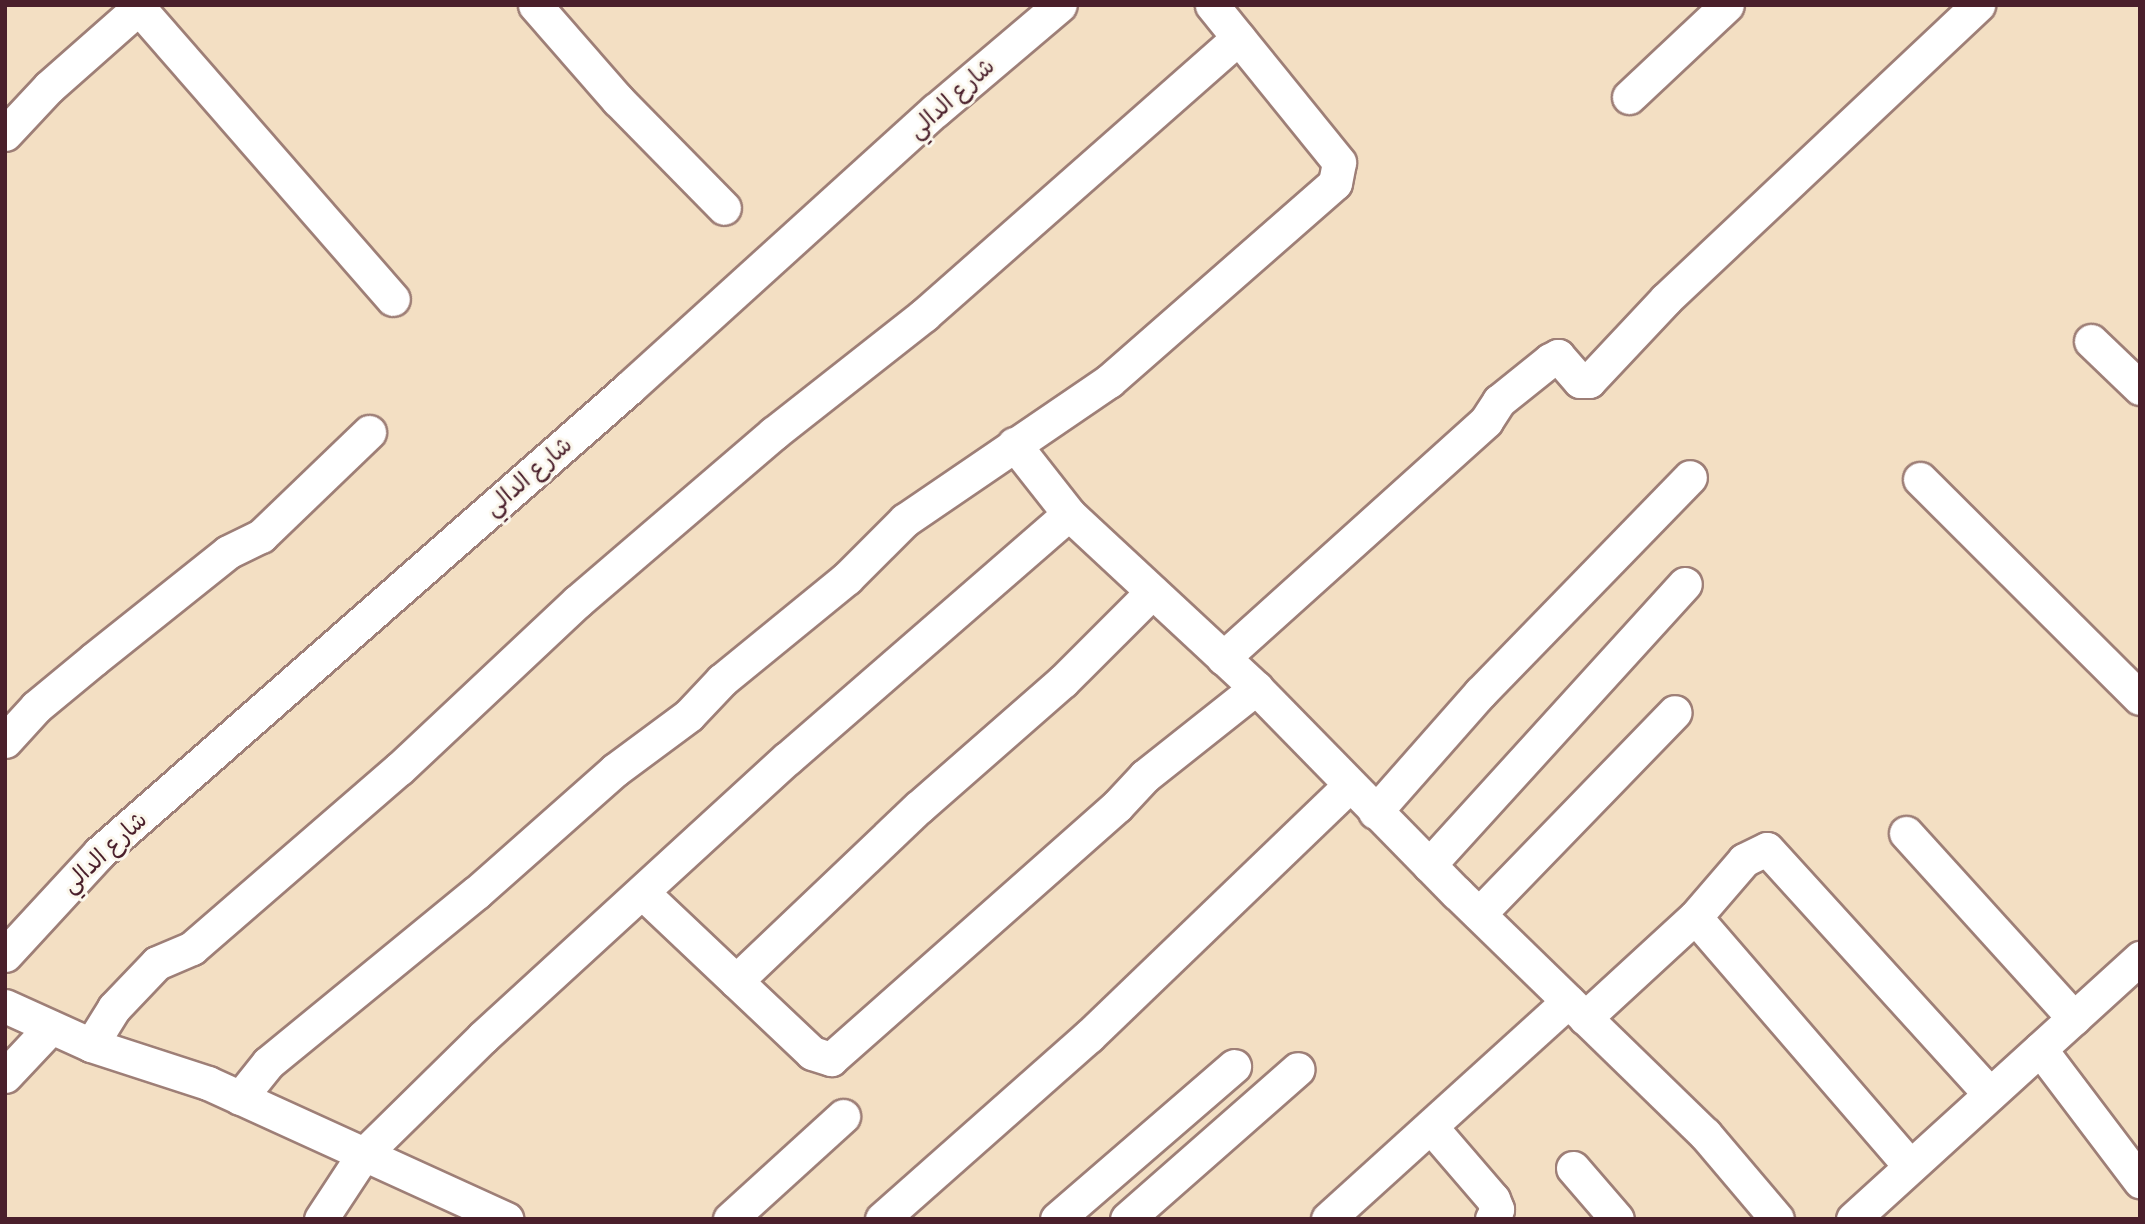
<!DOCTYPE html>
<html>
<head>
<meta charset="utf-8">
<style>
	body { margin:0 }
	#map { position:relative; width:2145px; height:1224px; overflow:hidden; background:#f3dfc3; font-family:Itim,"Playpen Sans Arabic",sans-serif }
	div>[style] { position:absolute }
	.roads { filter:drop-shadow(2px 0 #9e7f77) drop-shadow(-2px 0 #9e7f77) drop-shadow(0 2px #9e7f77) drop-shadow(0 -2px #9e7f77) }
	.street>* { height:33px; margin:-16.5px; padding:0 16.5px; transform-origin:16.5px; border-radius:16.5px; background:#fff }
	span { translate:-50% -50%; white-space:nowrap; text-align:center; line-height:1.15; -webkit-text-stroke:6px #fbf7ec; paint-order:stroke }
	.street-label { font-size:23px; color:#4a1f2b }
	.frame { position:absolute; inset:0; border:7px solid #4a1f2b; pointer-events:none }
</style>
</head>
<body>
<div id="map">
	<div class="roads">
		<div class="street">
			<div style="left:535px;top:5px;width:126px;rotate:48.9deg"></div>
			<div style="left:618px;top:100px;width:151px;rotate:45.5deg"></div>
			<div style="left:139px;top:8px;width:386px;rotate:48.9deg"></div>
			<div style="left:1629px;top:97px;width:134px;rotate:-43.2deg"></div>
			<div style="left:5px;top:134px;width:64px;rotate:-46.9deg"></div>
			<div style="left:49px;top:87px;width:124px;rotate:-41.4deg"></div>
			<div style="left:2091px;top:341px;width:68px;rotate:43.8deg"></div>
			<div style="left:1014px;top:444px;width:89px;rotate:51.8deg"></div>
			<div style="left:1069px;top:514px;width:255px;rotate:42.9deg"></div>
			<div style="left:1256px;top:688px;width:287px;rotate:45.6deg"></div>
			<div style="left:1457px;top:893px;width:346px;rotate:44.2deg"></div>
			<div style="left:1705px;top:1134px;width:111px;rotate:49.7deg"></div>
			<div style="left:1920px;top:479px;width:310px;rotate:44.9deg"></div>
			<div style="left:1223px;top:658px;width:354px;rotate:-42deg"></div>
			<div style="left:1486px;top:421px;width:24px;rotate:-57deg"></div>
			<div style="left:1499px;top:401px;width:65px;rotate:-38.8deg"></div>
			<div style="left:1550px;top:360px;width:9px;rotate:-27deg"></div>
			<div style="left:1558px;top:356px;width:33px;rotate:49deg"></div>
			<div style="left:1580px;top:381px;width:9px"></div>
			<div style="left:1589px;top:381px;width:112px;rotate:-46.8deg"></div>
			<div style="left:1666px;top:299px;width:429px;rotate:-43.3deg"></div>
			<div style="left:5px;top:741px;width:46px;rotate:-47.6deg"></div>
			<div style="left:36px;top:707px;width:75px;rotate:-39.6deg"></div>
			<div style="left:94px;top:659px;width:171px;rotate:-38.6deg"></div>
			<div style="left:228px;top:552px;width:37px;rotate:-26deg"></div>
			<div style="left:261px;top:536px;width:150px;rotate:-43.9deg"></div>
			<div style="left:1375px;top:812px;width:159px;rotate:-48.6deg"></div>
			<div style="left:1480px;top:693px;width:301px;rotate:-45.8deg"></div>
			<div style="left:1906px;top:833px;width:250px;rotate:47.8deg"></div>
			<div style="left:1429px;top:865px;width:380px;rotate:-47.7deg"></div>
			<div style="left:644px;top:894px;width:231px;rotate:43.4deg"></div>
			<div style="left:812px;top:1053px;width:20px;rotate:18deg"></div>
			<div style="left:831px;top:1059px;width:382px;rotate:-41.5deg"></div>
			<div style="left:1117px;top:806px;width:41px;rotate:-47deg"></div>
			<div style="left:1145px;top:776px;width:142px;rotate:-38.4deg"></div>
			<div style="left:1479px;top:914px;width:281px;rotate:-45.9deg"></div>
			<div style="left:1695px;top:917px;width:329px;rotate:49.2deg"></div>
			<div style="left:5px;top:955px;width:139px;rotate:-47.3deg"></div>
			<div style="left:99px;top:853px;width:705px;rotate:-41.26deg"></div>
			<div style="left:629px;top:388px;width:414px;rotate:-42.2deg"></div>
			<div style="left:936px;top:110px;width:162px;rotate:-40.3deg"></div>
			<div style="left:736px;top:981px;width:253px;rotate:-43.6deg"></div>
			<div style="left:919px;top:807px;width:191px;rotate:-41.2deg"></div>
			<div style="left:1063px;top:681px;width:126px;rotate:-45deg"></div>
			<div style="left:5px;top:1006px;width:94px;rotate:24.4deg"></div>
			<div style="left:91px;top:1045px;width:123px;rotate:18deg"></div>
			<div style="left:208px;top:1083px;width:328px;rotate:24.5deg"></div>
			<div style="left:1585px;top:1018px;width:149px;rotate:-42.6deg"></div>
			<div style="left:1695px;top:917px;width:75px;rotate:-49.3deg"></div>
			<div style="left:1744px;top:860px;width:25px;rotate:-26deg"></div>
			<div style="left:1767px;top:849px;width:331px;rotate:47.7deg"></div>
			<div style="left:91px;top:1045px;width:44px;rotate:-58.1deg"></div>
			<div style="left:114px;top:1008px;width:62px;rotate:-46.3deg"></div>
			<div style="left:157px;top:963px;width:38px;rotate:-23deg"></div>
			<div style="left:192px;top:948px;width:274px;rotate:-40.9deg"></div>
			<div style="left:399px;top:769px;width:245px;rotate:-43.2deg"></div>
			<div style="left:578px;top:601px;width:258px;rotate:-40.6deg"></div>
			<div style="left:774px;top:433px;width:191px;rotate:-38.2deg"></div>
			<div style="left:924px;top:315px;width:419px;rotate:-41.4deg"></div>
			<div style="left:2040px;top:1049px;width:166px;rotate:52.9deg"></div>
			<div style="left:5px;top:1076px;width:66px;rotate:-46.8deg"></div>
			<div style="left:240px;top:1098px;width:45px;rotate:-51.3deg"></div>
			<div style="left:268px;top:1063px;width:269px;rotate:-39.3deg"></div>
			<div style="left:476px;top:893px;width:186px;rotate:-41.5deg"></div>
			<div style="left:615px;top:770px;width:92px;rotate:-36.6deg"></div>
			<div style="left:689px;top:715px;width:48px;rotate:-46.7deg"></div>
			<div style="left:722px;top:680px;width:161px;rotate:-39.2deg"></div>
			<div style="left:847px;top:578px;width:82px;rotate:-45deg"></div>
			<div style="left:905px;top:520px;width:247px;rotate:-34.3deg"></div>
			<div style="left:1109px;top:381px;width:300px;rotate:-41.2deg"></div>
			<div style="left:1335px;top:183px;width:21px;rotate:-79deg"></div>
			<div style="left:1339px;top:162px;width:202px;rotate:-129deg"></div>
			<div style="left:1431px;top:1127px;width:95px;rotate:49.3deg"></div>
			<div style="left:1493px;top:1199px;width:11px;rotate:68deg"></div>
			<div style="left:1497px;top:1209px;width:11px;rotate:117deg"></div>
			<div style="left:1573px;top:1168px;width:67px;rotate:49.2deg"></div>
			<div style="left:321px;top:1219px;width:77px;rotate:-56.7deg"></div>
			<div style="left:363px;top:1155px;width:168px;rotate:-44.5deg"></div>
			<div style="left:483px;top:1037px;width:413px;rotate:-42.5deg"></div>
			<div style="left:788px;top:758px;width:372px;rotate:-41deg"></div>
			<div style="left:730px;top:1219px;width:153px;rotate:-42.3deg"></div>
			<div style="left:882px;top:1219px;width:276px;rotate:-41.5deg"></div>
			<div style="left:1089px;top:1036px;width:362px;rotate:-43.9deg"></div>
			<div style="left:1057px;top:1219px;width:234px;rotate:-40.8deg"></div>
			<div style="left:1127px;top:1219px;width:227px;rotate:-41.3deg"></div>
			<div style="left:1328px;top:1219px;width:324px;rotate:-42.2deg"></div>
			<div style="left:1853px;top:1219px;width:388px;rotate:-42.3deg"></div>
		</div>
	</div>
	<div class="street-label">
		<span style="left:951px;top:98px;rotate:-42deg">شارع الدالي</span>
		<span style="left:528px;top:476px;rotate:-41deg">شارع الدالي</span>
		<span style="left:104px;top:852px;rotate:-43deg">شارع الدالي</span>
	</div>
	<div class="frame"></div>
</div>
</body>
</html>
